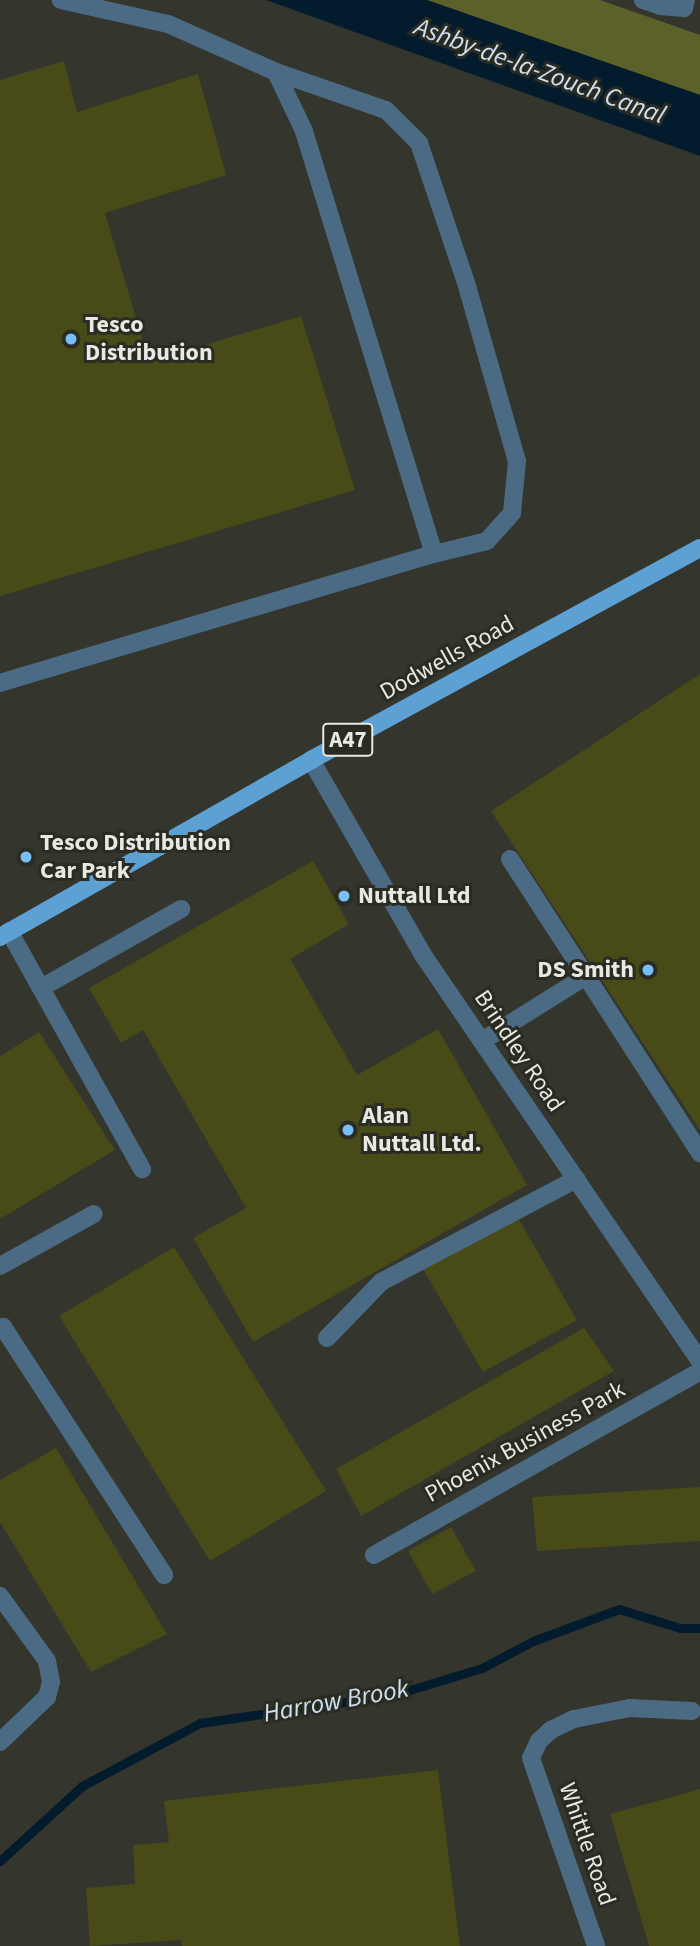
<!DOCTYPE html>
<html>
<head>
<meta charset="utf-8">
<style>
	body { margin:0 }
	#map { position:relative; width:700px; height:1946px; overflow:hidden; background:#34352c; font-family:"Source Sans 3",sans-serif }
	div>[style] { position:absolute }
	.green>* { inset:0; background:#5c612a }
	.water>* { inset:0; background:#021b2d }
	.stream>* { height:9px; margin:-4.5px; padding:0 4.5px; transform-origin:4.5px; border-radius:4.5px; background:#021b2d }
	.building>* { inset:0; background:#484b17 }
	.lane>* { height:18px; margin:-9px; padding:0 9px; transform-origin:9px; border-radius:9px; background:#4b6b84 }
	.street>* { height:18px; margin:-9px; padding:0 9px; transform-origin:9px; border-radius:9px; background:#4b6b84 }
	.primary>* { height:18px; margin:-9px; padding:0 9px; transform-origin:9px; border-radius:9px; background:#5ca0d4 }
	.dots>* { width:19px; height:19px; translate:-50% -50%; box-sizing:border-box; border:4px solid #2a2b22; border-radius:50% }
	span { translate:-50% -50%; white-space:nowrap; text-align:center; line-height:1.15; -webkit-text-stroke:6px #2a2b22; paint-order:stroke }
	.shield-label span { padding:2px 5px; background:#2a2b22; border:2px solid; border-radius:5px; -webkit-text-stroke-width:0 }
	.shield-label { font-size:23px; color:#e8e9e3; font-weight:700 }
	.poi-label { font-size:24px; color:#e8e9e3; font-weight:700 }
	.left { translate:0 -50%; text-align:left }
	.right { translate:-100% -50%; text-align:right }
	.street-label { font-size:24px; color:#e8e9e3 }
	.water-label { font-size:26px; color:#cee1f1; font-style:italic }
</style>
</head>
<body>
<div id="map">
	<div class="green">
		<div style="clip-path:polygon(427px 0,600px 0,700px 35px,700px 95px)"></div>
	</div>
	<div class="water">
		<div style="clip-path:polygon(266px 0,427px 0,700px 95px,700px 156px)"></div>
	</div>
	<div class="stream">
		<div style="left:0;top:1861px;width:111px;rotate:-42.4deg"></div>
		<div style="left:82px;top:1786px;width:134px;rotate:-28.1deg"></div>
		<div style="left:200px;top:1723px;width:195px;rotate:-8.3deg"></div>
		<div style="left:393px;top:1695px;width:93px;rotate:-16.9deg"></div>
		<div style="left:482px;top:1668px;width:58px;rotate:-27.9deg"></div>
		<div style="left:533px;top:1641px;width:92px;rotate:-20.4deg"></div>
		<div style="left:619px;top:1609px;width:64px;rotate:17.3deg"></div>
		<div style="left:680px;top:1628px;width:20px"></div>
	</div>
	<div class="building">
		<div style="clip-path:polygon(64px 61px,77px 112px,198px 74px,226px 175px,105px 213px,149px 362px,301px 316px,355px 490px,0 596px,0 80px)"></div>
		<div style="clip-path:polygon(700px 674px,700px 1130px,491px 811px)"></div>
		<div style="clip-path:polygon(313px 861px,349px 924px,290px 959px,357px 1075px,438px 1029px,527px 1185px,253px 1342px,193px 1238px,246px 1208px,143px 1030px,121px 1043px,89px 988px)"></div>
		<div style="clip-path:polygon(348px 889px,352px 899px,341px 904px,337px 894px)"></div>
		<div style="clip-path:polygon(39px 1032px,115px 1150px,0 1219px,0 1056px)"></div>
		<div style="clip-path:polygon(518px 1218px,577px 1320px,483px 1372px,423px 1269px)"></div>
		<div style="clip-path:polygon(174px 1247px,326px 1491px,210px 1561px,59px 1316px)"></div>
		<div style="clip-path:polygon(584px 1328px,614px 1371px,361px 1516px,336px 1469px)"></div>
		<div style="clip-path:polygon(56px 1448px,167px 1634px,91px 1672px,0 1522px,0 1480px)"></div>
		<div style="clip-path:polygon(700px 1487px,700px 1541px,537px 1551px,532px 1497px)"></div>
		<div style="clip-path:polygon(451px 1527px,476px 1571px,432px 1594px,408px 1551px)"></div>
		<div style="clip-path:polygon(438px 1770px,460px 1946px,182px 1946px,181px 1940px,90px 1946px,86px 1888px,135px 1884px,133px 1845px,169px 1842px,164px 1801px)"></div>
		<div style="clip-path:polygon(700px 1789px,700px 1946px,649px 1946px,610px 1814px)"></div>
	</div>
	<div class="lane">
		<div style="left:643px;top:0;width:18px;rotate:19deg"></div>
		<div style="left:660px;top:6px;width:24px;rotate:5deg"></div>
		<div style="left:684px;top:8px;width:8px;rotate:-76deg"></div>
		<div style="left:276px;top:72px;width:116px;rotate:19.1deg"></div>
		<div style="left:386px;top:110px;width:47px;rotate:45deg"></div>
		<div style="left:419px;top:143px;width:151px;rotate:71.4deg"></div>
		<div style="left:467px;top:286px;width:182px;rotate:74.1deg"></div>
		<div style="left:517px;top:461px;width:52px;rotate:95.5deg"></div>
		<div style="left:512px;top:513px;width:38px;rotate:132deg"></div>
		<div style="left:487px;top:541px;width:55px;rotate:166.2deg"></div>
		<div style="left:0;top:683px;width:453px;rotate:-16.6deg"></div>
		<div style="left:434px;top:554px;width:443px;rotate:-107.1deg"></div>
		<div style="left:304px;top:131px;width:65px;rotate:-115.4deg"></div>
		<div style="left:276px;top:72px;width:118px;rotate:-156deg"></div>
		<div style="left:168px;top:24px;width:110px;rotate:-167.4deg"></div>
		<div style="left:510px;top:859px;width:140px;rotate:57deg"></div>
		<div style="left:9px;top:931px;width:273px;rotate:60.8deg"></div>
		<div style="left:41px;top:988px;width:161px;rotate:-29.4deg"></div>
		<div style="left:482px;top:1041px;width:123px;rotate:-32deg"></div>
		<div style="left:586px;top:976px;width:211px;rotate:57.2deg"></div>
		<div style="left:0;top:1266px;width:107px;rotate:-29deg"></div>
		<div style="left:0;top:1329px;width:4px;rotate:-34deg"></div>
		<div style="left:3px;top:1327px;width:296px;rotate:57deg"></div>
		<div style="left:327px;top:1338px;width:78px;rotate:-46deg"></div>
		<div style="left:381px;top:1282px;width:221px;rotate:-27.8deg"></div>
		<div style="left:0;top:1596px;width:80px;rotate:54.1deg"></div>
		<div style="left:47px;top:1661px;width:21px;rotate:79deg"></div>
		<div style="left:51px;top:1682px;width:16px;rotate:105deg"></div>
		<div style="left:47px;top:1697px;width:65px;rotate:136.2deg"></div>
		<div style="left:531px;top:1758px;width:19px;rotate:-65deg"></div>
		<div style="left:539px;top:1741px;width:16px;rotate:-43deg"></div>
		<div style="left:551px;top:1730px;width:25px;rotate:-26deg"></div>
		<div style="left:574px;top:1719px;width:57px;rotate:-11.1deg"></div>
		<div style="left:630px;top:1708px;width:62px;rotate:2.8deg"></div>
	</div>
	<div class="street">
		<div style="left:311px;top:760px;width:225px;rotate:60.1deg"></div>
		<div style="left:423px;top:955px;width:491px;rotate:55.7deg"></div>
		<div style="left:374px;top:1555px;width:374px;rotate:-29.4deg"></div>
		<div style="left:531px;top:1758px;width:199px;rotate:70.9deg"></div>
	</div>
	<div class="primary">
		<div style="left:0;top:937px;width:358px;rotate:-29.6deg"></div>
		<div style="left:311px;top:760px;width:443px;rotate:-28.6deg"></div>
	</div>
	<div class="dots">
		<div style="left:71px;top:339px;background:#78bff7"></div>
		<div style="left:26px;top:857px;background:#78bff7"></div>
		<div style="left:344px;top:896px;background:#78bff7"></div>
		<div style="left:648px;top:970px;background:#78bff7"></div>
		<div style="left:348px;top:1130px;background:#78bff7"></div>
	</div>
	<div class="shield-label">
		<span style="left:348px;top:740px">A47</span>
	</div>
	<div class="poi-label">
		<span class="left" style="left:85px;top:339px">Tesco<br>Distribution</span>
		<span class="left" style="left:40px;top:857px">Tesco Distribution<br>Car Park</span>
		<span class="left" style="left:358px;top:896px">Nuttall Ltd</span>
		<span class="right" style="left:634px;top:970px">DS Smith</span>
		<span class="left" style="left:362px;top:1130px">Alan<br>Nuttall Ltd.</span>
	</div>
	<div class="street-label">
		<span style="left:447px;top:658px;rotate:-29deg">Dodwells Road</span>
		<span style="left:519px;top:1051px;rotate:56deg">Brindley Road</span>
		<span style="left:525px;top:1442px;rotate:-29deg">Phoenix Business Park</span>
		<span style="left:587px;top:1844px;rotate:71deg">Whittle Road</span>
	</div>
	<div class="water-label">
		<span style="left:540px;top:71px;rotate:20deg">Ashby-de-la-Zouch Canal</span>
		<span style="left:336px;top:1701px;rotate:-10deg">Harrow Brook</span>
	</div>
</div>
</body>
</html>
